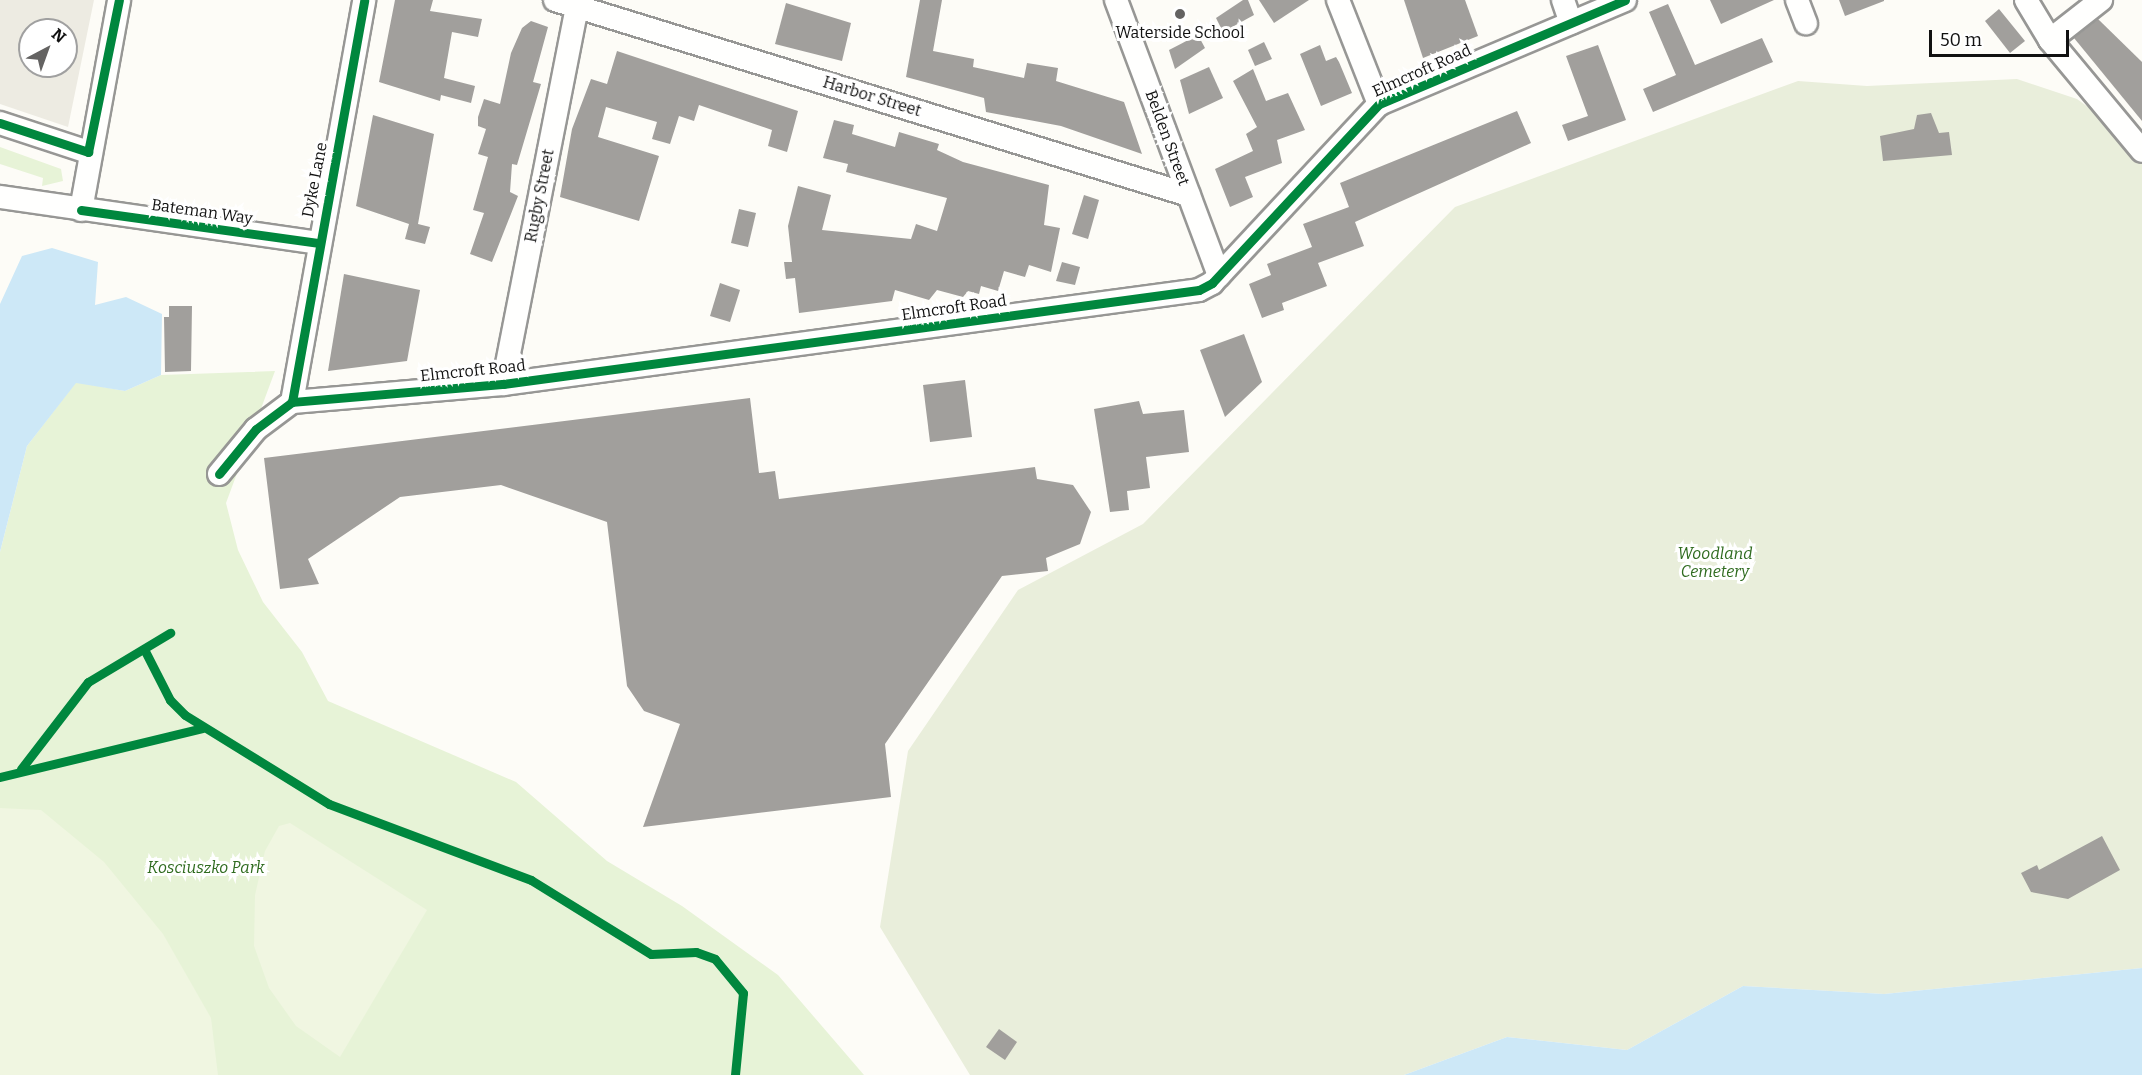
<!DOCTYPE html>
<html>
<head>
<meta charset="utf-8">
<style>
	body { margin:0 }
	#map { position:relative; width:2142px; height:1075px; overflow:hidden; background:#fdfcf7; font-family:Bitter,serif }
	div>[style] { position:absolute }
	.green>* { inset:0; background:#e7f3d7 }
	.cemetery>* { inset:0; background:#e9eedb }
	.pitch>* { inset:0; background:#f0f6e1 }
	.plaza>* { inset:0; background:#edebe2 }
	.water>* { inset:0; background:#cde8f7 }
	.building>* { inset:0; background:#a19f9c }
	.roads { filter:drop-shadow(2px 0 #979795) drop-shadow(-2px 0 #979795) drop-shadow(0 2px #979795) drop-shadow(0 -2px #979795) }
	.minor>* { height:22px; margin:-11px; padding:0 11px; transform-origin:11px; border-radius:11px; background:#fffffe }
	.cycleway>* { height:9px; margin:-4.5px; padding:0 4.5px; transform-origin:4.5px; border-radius:4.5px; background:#00873e }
	.dots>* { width:16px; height:16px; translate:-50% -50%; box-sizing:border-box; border:3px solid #fff; border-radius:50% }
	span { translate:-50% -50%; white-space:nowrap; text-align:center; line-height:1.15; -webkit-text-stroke:6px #fff; paint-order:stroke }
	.poi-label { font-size:16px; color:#111 }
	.street-label { font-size:16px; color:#111 }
	.park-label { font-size:16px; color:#2f6b1f; font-style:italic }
	.north { position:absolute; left:18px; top:18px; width:60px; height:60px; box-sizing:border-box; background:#fff; border:2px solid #a0a0a0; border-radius:50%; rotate:41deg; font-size:16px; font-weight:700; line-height:24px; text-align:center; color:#111 }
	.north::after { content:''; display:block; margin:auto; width:21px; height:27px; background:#646362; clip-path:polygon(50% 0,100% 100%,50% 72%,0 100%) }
	.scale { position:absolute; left:1929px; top:30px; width:140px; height:27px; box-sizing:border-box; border:3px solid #111; border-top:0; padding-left:8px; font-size:18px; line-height:21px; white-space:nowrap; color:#111; -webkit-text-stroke:4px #fff; paint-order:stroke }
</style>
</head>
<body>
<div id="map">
	<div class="green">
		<div style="clip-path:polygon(0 147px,61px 169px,63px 181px,42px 186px,43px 178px,0 164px)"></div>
		<div style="clip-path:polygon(275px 371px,226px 503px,238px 550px,263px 602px,302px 652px,328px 701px,516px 782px,607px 861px,682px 906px,778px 975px,864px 1075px,0 1075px,0 552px,27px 446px,76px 382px,125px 391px,161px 375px)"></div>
	</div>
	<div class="cemetery">
		<div style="clip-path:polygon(2017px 79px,2077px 99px,2118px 129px,2142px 161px,2142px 968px,1884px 994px,1743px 986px,1627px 1050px,1507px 1037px,1404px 1075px,970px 1075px,880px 927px,908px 751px,1018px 590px,1143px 524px,1455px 207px,1798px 81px,1867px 86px)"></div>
	</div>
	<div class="pitch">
		<div style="clip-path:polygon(0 808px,41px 810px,104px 862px,163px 934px,211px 1018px,218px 1075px,0 1075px)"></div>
		<div style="clip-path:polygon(290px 823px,427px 910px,340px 1057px,296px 1026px,269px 988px,254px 946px,255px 895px,265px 851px,279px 826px)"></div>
	</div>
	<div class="plaza">
		<div style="clip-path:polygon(evenodd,0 0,94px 0,68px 127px,0 104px,0 0,30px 30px,66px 30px,66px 66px,30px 66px,30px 30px)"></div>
	</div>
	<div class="water">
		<div style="clip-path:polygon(52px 248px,98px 262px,95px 305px,126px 297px,162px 314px,161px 375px,125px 391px,76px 383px,27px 446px,0 552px,0 304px,22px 256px)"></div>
		<div style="clip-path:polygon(2142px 968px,2142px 1075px,1404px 1075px,1507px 1037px,1627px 1050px,1743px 986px,1884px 994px)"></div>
	</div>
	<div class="building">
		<div style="clip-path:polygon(395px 0,433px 0,430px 11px,482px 19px,478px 37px,452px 32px,444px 78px,475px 86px,471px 103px,441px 95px,440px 101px,379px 82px)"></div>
		<div style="clip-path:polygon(920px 0,942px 0,933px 51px,974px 59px,973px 67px,1024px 78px,1027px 63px,1058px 68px,1056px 81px,1124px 102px,1142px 154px,1061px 126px,986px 112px,984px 98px,906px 77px)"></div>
		<div style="clip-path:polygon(1243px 0,1248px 0,1254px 15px,1223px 32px,1216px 18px)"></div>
		<div style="clip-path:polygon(1259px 0,1309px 0,1274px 23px)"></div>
		<div style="clip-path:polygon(1404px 0,1465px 0,1478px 36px,1423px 58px)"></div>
		<div style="clip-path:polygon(1710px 0,1774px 0,1721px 24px)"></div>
		<div style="clip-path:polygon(1839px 0,1884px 0,1884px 1px,1845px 16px)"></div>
		<div style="clip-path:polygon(786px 3px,851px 23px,842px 61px,775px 44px)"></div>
		<div style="clip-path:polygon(1668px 4px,1695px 65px,1762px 38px,1773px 62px,1653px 112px,1643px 89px,1676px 75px,1649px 12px)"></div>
		<div style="clip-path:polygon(1999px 9px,2025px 41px,2010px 53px,1985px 21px)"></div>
		<div style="clip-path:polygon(2098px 19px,2142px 62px,2142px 121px,2074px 38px)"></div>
		<div style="clip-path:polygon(531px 21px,548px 27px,533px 82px,541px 84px,517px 165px,512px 164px,510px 192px,518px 196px,492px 262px,470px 254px,484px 213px,473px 210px,488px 157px,478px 154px,486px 129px,478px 126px,478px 117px,484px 99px,500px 104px,511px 53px,522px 28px)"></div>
		<div style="clip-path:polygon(1198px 35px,1205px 48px,1175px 69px,1169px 50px)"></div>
		<div style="clip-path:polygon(1264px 42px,1272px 59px,1255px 66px,1248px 50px)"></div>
		<div style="clip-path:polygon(1320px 45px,1326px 61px,1336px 57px,1339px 62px,1352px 93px,1321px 106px,1300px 54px)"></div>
		<div style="clip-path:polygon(1598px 45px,1626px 120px,1568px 141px,1562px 125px,1588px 116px,1566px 56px)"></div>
		<div style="clip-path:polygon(617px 51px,798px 111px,787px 152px,768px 146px,772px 130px,699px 105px,694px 121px,679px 116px,670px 144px,652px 139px,657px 122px,606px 107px,598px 137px,659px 156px,639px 221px,560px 197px,572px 129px,591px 79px,607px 84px)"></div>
		<div style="clip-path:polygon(1209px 67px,1223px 98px,1189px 114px,1180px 80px)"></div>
		<div style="clip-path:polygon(1253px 69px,1266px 101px,1288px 93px,1305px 130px,1277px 140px,1282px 163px,1245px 177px,1253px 197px,1230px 207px,1215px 169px,1253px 151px,1246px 134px,1257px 127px,1233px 81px)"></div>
		<div style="clip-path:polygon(1517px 111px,1531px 143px,1355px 222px,1364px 246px,1318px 263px,1327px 286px,1282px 303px,1284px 310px,1262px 318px,1249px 284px,1271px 275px,1267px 264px,1312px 247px,1303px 224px,1349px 207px,1340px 183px)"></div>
		<div style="clip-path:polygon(1931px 113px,1939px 133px,1949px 132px,1952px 155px,1883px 161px,1880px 136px,1914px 129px,1917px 115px)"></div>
		<div style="clip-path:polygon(373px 115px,434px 134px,418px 224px,430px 227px,425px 244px,405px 239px,409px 224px,356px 206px)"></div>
		<div style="clip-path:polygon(834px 120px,854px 125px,852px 134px,895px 147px,899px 132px,939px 144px,937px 150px,963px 162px,1049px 185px,1044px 225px,1060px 228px,1051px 272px,1029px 265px,1025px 277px,1004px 271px,998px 291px,981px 286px,979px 294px,968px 291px,963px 297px,937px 290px,929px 300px,895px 290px,892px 301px,799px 313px,795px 278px,786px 279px,784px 262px,792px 262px,788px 226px,798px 186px,831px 195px,822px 230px,911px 239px,916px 224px,937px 231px,947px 198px,846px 172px,848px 164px,823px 158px)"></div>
		<div style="clip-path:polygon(1084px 195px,1099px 200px,1088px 239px,1072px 234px)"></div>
		<div style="clip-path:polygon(739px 209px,756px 213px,748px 247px,731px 243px)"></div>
		<div style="clip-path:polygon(1062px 262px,1080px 267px,1075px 285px,1056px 281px)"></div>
		<div style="clip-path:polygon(344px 274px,420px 290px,407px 361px,328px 371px)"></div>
		<div style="clip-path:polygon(720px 283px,740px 290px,730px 322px,710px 316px)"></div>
		<div style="clip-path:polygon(169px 306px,192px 306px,191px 371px,165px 372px,164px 317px,169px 317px)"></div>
		<div style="clip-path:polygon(1244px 334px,1262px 382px,1225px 417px,1200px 350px)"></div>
		<div style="clip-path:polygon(965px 380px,972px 437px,930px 442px,923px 385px)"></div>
		<div style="clip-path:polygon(750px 398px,759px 473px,775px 471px,779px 499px,1035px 467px,1037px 479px,1073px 485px,1091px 512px,1080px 544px,1046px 558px,1048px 571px,1002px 576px,885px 744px,891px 797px,643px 827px,680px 724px,644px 711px,627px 686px,607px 522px,501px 485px,400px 497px,308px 559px,319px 584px,280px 589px,264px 458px)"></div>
		<div style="clip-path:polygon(1139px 401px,1143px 414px,1184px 410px,1189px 452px,1146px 457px,1150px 488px,1127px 491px,1129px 510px,1110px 512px,1094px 409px)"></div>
		<div style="clip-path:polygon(2102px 836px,2120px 870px,2068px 899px,2031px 892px,2021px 873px,2037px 865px,2039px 870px)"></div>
		<div style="clip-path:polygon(999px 1029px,1017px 1042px,1005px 1060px,986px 1047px)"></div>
	</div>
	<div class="roads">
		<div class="minor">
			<div style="left:555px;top:0;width:663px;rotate:17.1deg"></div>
			<div style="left:1116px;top:0;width:294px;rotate:69.5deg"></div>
			<div style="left:1338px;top:0;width:112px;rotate:68.5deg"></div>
			<div style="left:1563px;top:0;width:24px;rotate:71deg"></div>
			<div style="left:1797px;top:0;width:25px;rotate:69deg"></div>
			<div style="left:2026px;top:0;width:47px;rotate:59deg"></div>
			<div style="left:2050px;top:40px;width:144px;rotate:50.3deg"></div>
			<div style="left:2050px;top:40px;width:65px;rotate:-38.1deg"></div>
			<div style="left:0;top:123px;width:93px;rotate:18.2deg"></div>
			<div style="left:0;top:197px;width:321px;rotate:8.2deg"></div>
			<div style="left:81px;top:210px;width:213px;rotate:-79.7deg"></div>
			<div style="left:503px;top:384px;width:384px;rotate:-78.9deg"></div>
			<div style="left:292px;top:402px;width:408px;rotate:-79.8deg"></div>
			<div style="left:219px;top:474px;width:58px;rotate:-50.6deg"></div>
			<div style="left:256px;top:429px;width:45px;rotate:-36.9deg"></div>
			<div style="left:292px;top:402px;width:212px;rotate:-4.9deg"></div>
			<div style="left:503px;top:384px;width:702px;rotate:-7.69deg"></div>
			<div style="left:1199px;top:290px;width:15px;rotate:-28deg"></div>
			<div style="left:1212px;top:283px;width:245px;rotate:-47deg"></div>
			<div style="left:1379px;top:104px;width:267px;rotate:-22.9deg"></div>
		</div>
	</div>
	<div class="cycleway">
		<div style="left:0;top:123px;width:93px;rotate:18.2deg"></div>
		<div style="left:88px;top:152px;width:155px;rotate:-78.5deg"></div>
		<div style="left:81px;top:210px;width:239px;rotate:7.9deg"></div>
		<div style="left:292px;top:402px;width:408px;rotate:-79.8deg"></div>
		<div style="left:219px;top:474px;width:58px;rotate:-50.6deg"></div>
		<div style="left:256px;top:429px;width:45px;rotate:-36.9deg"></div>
		<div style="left:292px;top:402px;width:212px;rotate:-4.9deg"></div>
		<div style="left:503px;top:384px;width:702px;rotate:-7.69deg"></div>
		<div style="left:1199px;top:290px;width:15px;rotate:-28deg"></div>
		<div style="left:1212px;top:283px;width:245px;rotate:-47deg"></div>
		<div style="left:1379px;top:104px;width:267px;rotate:-22.9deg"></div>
		<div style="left:144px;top:649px;width:57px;rotate:63deg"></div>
		<div style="left:170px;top:700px;width:21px;rotate:45deg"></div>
		<div style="left:185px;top:715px;width:169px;rotate:31.7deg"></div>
		<div style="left:329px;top:804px;width:216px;rotate:20.6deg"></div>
		<div style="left:531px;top:880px;width:141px;rotate:31.7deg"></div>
		<div style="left:651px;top:954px;width:45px;rotate:-2.5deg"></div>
		<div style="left:696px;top:952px;width:20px;rotate:20deg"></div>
		<div style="left:715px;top:959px;width:44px;rotate:50.5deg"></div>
		<div style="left:743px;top:993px;width:82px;rotate:95.6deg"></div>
		<div style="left:21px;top:769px;width:110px;rotate:-52.4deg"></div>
		<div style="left:88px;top:682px;width:96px;rotate:-30.9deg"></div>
		<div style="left:0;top:777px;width:208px;rotate:-13.6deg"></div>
	</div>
	<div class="dots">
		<div style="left:1180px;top:14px;background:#646362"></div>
	</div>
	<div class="poi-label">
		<span style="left:1180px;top:33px">Waterside School</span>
	</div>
	<div class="street-label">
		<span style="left:1422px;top:71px;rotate:-24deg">Elmcroft Road</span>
		<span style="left:872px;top:97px;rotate:17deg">Harbor Street</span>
		<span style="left:1167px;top:138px;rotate:70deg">Belden Street</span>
		<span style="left:315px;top:180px;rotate:-79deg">Dyke Lane</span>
		<span style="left:540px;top:196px;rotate:-79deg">Rugby Street</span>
		<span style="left:202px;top:212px;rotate:8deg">Bateman Way</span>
		<span style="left:954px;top:308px;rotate:-8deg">Elmcroft Road</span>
		<span style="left:473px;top:371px;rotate:-6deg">Elmcroft Road</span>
	</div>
	<div class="park-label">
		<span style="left:1715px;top:563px">Woodland<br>Cemetery</span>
		<span style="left:206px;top:868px">Kosciuszko Park</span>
	</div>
	<div class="north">N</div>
	<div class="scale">50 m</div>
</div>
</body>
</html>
